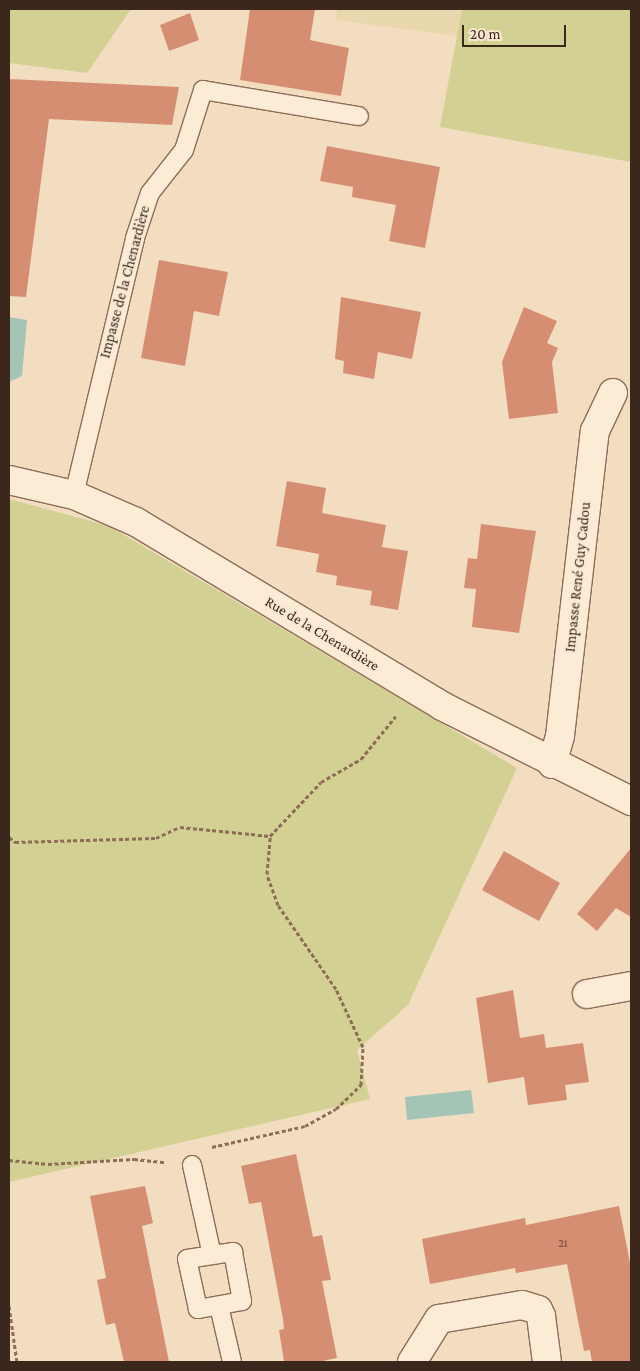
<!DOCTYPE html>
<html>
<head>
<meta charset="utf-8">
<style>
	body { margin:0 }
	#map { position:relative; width:640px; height:1371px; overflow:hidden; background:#f3ddc0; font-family:"Crimson Pro",serif }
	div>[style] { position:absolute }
	.farmland>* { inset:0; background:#e9d7ad }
	.green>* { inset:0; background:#d2d193 }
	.water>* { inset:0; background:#a4c4b6 }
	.building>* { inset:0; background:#d58e72 }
	.path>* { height:3px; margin-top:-1.5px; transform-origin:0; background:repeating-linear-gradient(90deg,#8e6c56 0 4px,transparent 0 6.5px) }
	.roads { filter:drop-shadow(1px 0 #8e6c56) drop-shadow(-1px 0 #8e6c56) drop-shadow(0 1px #8e6c56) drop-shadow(0 -1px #8e6c56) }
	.lane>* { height:18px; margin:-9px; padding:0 9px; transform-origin:9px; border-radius:9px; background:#fcebd5 }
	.street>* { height:28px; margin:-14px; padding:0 14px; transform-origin:14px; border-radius:14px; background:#fcebd5 }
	span { translate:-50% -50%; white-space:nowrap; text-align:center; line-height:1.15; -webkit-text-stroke:4px #f9e8d1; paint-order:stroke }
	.number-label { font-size:12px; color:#624132 }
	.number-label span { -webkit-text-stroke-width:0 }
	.street-label { font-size:15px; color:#3c271c }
	.frame { position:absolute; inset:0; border:10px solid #3c271c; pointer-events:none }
	.scale { position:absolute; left:462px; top:25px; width:104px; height:22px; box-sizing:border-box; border:2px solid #3c271c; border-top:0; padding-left:6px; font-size:15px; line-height:18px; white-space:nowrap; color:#3c271c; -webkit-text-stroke:4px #f9e8d1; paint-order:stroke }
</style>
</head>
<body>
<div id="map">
	<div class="farmland">
		<div style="clip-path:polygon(337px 9px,462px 9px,457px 36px,336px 20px)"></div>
	</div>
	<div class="green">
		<div style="clip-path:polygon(9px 9px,131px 9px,87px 73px,9px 63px)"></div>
		<div style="clip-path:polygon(462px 9px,631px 9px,631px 162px,440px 127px)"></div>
		<div style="clip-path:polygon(9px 499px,109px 526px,517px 768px,408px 1005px,357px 1050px,370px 1099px,9px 1182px)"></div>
	</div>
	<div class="water">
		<div style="clip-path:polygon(9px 317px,27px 320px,22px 376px,9px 382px)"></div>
		<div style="clip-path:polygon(471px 1090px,474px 1113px,407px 1120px,405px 1097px)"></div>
	</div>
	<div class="building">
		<div style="clip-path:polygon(250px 9px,315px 9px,310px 40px,349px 48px,341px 96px,240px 80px)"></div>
		<div style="clip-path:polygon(190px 13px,199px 40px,169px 51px,160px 25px)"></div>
		<div style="clip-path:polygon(9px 79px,179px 87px,172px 125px,49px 119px,26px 297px,9px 296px)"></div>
		<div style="clip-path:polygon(327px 146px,440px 167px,425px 248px,389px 241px,396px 205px,352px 197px,353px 187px,320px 181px)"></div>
		<div style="clip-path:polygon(159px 260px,228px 272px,219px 316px,194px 311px,185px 366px,141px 358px)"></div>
		<div style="clip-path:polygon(341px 297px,421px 312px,412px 359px,378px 352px,374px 379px,343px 373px,344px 361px,335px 359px)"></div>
		<div style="clip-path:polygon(524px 307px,557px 321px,547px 343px,558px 348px,552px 362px,558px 413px,509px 419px,502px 362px)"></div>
		<div style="clip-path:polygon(287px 481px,326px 488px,322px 513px,386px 525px,382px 547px,408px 551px,398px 610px,370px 605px,372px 591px,336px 585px,337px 576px,316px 572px,319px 554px,276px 546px)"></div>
		<div style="clip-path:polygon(481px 524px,536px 531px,519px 633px,472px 627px,476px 589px,464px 588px,468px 558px,477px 559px)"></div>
		<div style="clip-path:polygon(631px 848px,631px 917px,616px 908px,597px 931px,577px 914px)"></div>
		<div style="clip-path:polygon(504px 851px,560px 883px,539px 921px,482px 890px)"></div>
		<div style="clip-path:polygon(513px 990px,520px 1038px,544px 1034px,546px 1048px,583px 1043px,589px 1082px,565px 1085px,567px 1100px,528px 1105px,524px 1077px,488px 1083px,476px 998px)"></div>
		<div style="clip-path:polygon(296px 1154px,313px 1237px,322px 1235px,331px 1280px,322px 1281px,337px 1358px,318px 1362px,284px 1362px,279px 1330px,284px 1329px,283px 1319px,261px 1202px,249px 1204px,241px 1166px)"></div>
		<div style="clip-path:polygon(145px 1186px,153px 1223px,142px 1226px,169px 1362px,124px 1362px,115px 1323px,106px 1325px,97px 1280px,106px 1278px,90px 1196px)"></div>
		<div style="clip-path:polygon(619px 1206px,631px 1268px,631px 1362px,592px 1362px,590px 1350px,584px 1351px,567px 1264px,516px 1273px,515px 1268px,430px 1284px,422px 1239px,525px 1218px,526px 1225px)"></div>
	</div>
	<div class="path">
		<div style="left:9px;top:837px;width:8px;rotate:40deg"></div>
		<div style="left:15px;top:842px;width:141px;rotate:-1.6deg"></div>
		<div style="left:156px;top:838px;width:26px;rotate:-25deg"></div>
		<div style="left:180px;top:827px;width:90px;rotate:5.7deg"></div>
		<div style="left:270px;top:836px;width:74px;rotate:-46.6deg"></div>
		<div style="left:321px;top:782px;width:46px;rotate:-29.9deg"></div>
		<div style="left:361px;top:759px;width:55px;rotate:-50.9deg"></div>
		<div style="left:212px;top:1147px;width:95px;rotate:-12.7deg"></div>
		<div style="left:305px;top:1126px;width:35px;rotate:-29deg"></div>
		<div style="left:336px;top:1109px;width:35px;rotate:-44deg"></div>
		<div style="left:361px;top:1085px;width:38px;rotate:-87deg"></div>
		<div style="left:363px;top:1047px;width:64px;rotate:-115deg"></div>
		<div style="left:336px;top:989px;width:102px;rotate:-124.6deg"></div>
		<div style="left:278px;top:905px;width:33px;rotate:-110deg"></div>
		<div style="left:267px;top:874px;width:38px;rotate:-85deg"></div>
		<div style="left:9px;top:1160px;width:39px;rotate:6deg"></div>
		<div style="left:48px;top:1164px;width:86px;rotate:-3.3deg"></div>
		<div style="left:134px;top:1159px;width:31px;rotate:6deg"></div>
		<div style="left:9px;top:1306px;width:57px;rotate:81.9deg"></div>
	</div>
	<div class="roads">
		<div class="lane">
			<div style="left:74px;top:495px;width:264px;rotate:-76.6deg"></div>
			<div style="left:135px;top:238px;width:47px;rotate:-71.6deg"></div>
			<div style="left:150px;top:193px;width:55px;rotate:-51.7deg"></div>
			<div style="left:184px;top:150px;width:63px;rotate:-72.4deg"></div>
			<div style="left:203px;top:90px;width:158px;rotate:9.5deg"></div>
			<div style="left:192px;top:1165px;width:92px;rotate:77.5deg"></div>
			<div style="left:233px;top:1252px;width:50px;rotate:79.6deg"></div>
			<div style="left:242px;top:1301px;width:45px;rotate:169.7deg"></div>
			<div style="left:198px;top:1309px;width:51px;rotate:-102.4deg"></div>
			<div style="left:187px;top:1259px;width:47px;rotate:-8.7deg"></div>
			<div style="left:219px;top:1306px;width:57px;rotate:76.9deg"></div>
		</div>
		<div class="street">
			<div style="left:9px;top:480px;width:67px;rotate:13deg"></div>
			<div style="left:74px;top:495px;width:68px;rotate:23.5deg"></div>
			<div style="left:136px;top:522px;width:357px;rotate:31deg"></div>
			<div style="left:442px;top:706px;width:212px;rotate:26.7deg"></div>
			<div style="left:552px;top:764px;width:29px;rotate:-74deg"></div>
			<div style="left:560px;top:736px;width:307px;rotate:-83.5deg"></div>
			<div style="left:595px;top:431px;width:42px;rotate:-64.7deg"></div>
			<div style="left:587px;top:994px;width:45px;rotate:-10.3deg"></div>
			<div style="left:412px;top:1362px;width:51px;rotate:-57.9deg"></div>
			<div style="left:439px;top:1319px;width:84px;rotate:-9.6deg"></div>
			<div style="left:522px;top:1305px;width:17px;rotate:17deg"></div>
			<div style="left:538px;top:1310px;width:7px;rotate:63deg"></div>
			<div style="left:541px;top:1316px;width:46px;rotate:82.6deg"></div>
		</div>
	</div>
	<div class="number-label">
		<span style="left:563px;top:1244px">21</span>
	</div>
	<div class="street-label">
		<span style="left:125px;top:282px;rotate:-75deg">Impasse de la Chenardière</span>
		<span style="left:578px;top:577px;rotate:-84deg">Impasse René Guy Cadou</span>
		<span style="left:322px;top:634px;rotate:31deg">Rue de la Chenardière</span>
	</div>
	<div class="frame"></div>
	<div class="scale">20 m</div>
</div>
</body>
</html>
